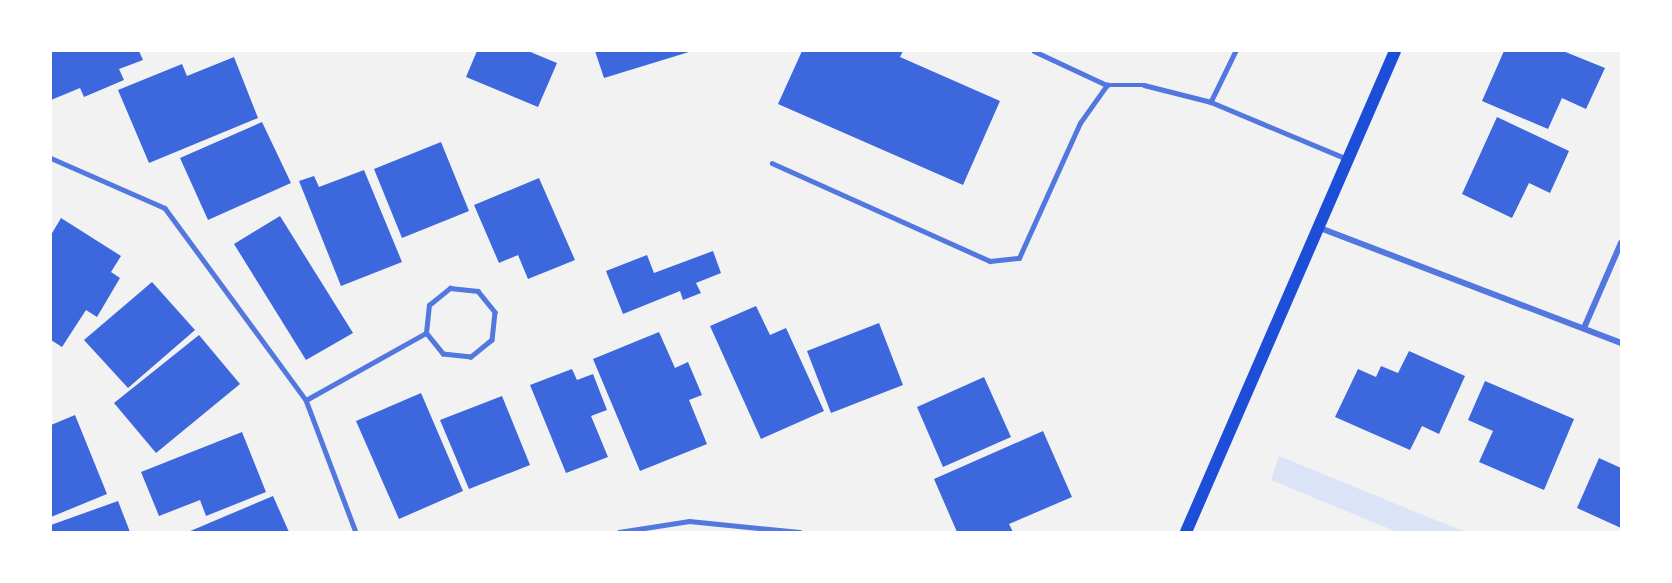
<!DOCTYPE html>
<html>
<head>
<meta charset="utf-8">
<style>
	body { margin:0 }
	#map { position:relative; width:1672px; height:583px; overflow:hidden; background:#f2f2f2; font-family:"Playfair Display",serif }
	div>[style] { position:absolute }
	.green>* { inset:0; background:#dbe4f7 }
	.building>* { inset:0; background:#3d67dc }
	.service>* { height:4.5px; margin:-2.25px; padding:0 2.25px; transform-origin:2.25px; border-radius:2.25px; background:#5277de }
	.minor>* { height:6px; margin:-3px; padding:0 3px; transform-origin:3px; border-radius:3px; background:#5277de }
	.secondary>* { height:12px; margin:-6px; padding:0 6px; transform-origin:6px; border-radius:6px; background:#1d4ed8 }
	span { translate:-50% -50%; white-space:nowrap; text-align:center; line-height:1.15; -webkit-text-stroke:4.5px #fff; paint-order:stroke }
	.frame { position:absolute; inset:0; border:52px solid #fff; pointer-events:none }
</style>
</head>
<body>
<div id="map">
	<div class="green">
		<div style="clip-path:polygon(1279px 456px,1423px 515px,1466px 532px,1397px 532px,1271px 480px)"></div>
	</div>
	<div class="building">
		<div style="clip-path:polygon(51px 51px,139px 51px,143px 60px,119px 69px,124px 80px,84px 97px,80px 88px,51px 100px)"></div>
		<div style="clip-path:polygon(477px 51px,528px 51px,557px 63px,538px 107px,466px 77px)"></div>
		<div style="clip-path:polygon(595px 51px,689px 51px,689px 52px,604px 78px)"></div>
		<div style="clip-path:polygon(802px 51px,903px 51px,900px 57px,1000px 101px,963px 185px,778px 104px)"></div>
		<div style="clip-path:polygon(1504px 51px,1563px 51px,1605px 68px,1586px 109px,1562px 98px,1548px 129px,1482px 101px)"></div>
		<div style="clip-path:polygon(234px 57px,258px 118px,149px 163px,118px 90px,182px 64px,187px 76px)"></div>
		<div style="clip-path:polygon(1497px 117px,1569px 151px,1550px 193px,1529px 183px,1512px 218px,1462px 194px)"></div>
		<div style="clip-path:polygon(262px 122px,291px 183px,208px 220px,180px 158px)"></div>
		<div style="clip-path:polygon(441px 142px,469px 211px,402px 238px,374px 169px)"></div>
		<div style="clip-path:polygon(364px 170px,402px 262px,341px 286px,299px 181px,314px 176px,319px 187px)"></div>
		<div style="clip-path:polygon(539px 178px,575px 260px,528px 279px,518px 255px,499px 263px,474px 205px)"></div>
		<div style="clip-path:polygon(280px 216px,353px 333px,306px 360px,234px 244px)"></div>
		<div style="clip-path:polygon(61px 218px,121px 256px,111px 272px,120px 278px,97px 317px,86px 310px,62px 347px,51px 340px,51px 235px)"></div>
		<div style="clip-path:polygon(713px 251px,721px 273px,696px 283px,701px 293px,683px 300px,680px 291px,623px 314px,606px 271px,647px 255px,654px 273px)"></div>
		<div style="clip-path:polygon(152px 282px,195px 330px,128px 388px,84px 340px)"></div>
		<div style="clip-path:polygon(756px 306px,770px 335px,786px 328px,824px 411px,761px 439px,710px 326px)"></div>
		<div style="clip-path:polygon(879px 323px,903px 385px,831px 413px,807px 351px)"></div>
		<div style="clip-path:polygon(659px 332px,675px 368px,688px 362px,702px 395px,689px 400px,707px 444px,640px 471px,593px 359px)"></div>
		<div style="clip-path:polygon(199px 335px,240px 384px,156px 453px,114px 403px)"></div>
		<div style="clip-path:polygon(1409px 351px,1465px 376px,1439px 434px,1422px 426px,1410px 450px,1335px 417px,1358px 369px,1376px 377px,1381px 366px,1398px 373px)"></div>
		<div style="clip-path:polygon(572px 369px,577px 380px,593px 374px,607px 410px,591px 416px,608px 457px,566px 473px,530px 385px)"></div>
		<div style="clip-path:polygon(984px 377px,1011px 437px,943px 467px,917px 407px)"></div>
		<div style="clip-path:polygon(1485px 381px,1574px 419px,1544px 490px,1479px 462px,1493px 431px,1468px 420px)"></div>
		<div style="clip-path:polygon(421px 393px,463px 491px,399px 519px,356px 421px)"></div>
		<div style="clip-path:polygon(502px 396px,530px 465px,469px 489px,440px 420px)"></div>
		<div style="clip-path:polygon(75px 415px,107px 494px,51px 517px,51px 425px)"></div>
		<div style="clip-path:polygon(1043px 431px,1072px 497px,1009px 524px,1013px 532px,957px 532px,934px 479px)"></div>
		<div style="clip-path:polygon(242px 432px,266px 492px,206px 516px,200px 500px,159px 516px,141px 472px)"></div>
		<div style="clip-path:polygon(1599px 458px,1621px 468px,1621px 528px,1577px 508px)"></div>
		<div style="clip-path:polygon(273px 496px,289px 532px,188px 532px)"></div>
		<div style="clip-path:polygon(118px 501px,130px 532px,51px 532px,51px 525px)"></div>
	</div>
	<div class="service">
		<div style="left:1034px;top:51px;width:81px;rotate:25deg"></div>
		<div style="left:1236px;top:51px;width:57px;rotate:116.1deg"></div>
		<div style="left:1211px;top:102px;width:147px;rotate:22.7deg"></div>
		<div style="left:51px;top:158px;width:124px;rotate:23.7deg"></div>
		<div style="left:165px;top:208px;width:238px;rotate:53.7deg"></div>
		<div style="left:306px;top:400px;width:141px;rotate:69.3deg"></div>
		<div style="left:772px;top:163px;width:239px;rotate:24.2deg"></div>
		<div style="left:990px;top:261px;width:29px;rotate:-6deg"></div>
		<div style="left:1019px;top:258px;width:148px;rotate:-65.7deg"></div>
		<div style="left:1080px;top:123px;width:47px;rotate:-54.6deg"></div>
		<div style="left:1107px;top:85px;width:37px"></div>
		<div style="left:1144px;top:85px;width:69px;rotate:14.2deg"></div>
		<div style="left:306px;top:400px;width:137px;rotate:-29.2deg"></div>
		<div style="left:426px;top:333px;width:28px;rotate:-84deg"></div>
		<div style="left:429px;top:305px;width:27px;rotate:-39deg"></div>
		<div style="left:450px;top:288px;width:28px;rotate:6deg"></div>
		<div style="left:478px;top:291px;width:27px;rotate:51deg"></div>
		<div style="left:495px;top:312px;width:28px;rotate:96deg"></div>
		<div style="left:492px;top:340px;width:27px;rotate:141deg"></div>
		<div style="left:471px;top:357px;width:28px;rotate:-174deg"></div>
		<div style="left:443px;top:354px;width:27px;rotate:-129deg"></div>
		<div style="left:619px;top:532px;width:71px;rotate:-8.9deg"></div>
		<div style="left:689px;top:521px;width:111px;rotate:5.7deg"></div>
	</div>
	<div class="minor">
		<div style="left:1320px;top:228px;width:322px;rotate:20.9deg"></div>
		<div style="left:1584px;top:328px;width:93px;rotate:-66.5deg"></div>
	</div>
	<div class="secondary">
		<div style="left:1186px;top:532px;width:524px;rotate:-66.51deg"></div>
	</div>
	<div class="frame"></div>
</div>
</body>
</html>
